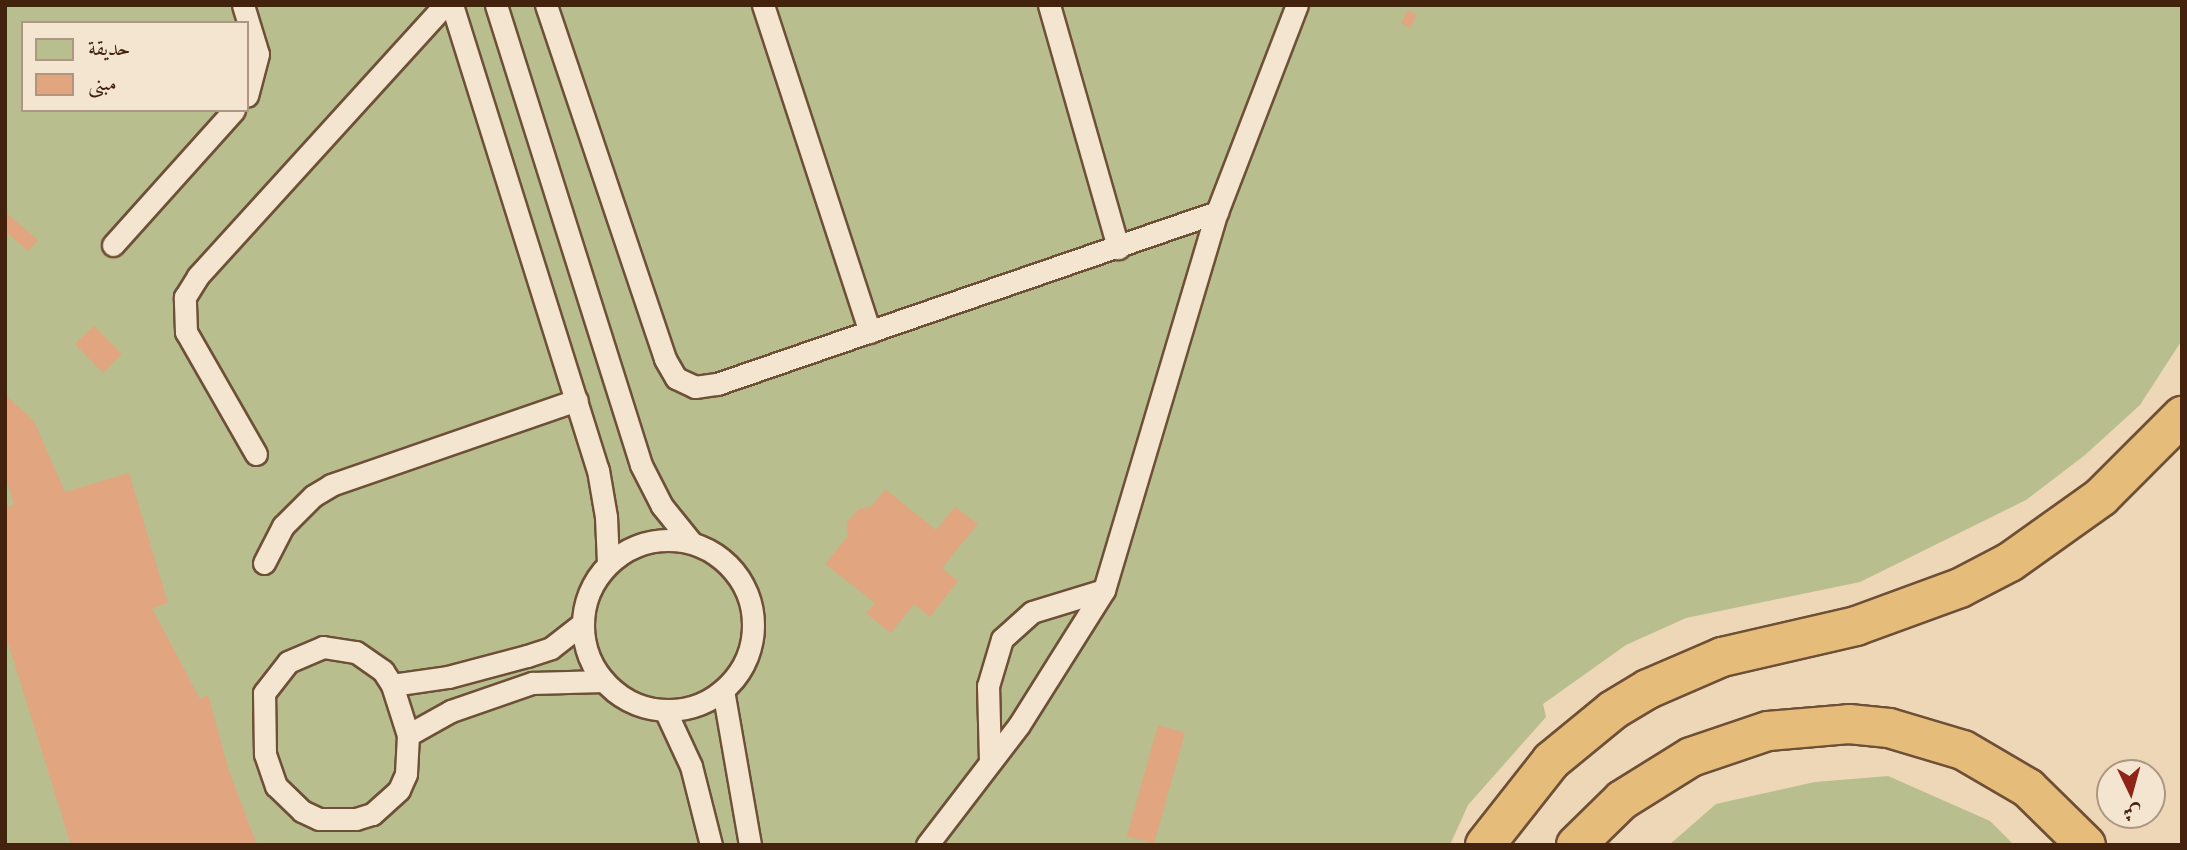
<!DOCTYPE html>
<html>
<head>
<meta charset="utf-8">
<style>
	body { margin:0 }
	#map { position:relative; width:2187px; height:850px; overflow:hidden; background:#edd7b6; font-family:"IM FELL French Canon",Amiri,serif }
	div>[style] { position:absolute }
	.green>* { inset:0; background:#b8be8e }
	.building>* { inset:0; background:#e1a580 }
	.roads { filter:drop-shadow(2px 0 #6e5037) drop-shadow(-2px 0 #6e5037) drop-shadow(0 2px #6e5037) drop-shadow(0 -2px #6e5037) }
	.lane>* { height:21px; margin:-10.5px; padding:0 10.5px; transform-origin:10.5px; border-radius:10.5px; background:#f3e5d0 }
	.lane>.ring { margin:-10.5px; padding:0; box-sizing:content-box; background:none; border:21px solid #f3e5d0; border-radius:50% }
	.highway>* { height:38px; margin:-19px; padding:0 19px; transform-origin:19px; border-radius:19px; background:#e6bc7b }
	span { translate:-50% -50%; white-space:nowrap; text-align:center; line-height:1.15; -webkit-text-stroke:5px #f3e5d0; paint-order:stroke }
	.frame { position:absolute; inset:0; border:7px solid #43230d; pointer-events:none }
	.legend { position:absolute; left:21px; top:21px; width:228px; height:91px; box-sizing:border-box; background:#f3e5d0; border:2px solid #ad9782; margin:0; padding:9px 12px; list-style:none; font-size:21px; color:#43230d }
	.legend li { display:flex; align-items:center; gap:14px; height:35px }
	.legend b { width:35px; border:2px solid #ad9782 }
	.north { position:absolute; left:2096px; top:759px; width:70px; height:70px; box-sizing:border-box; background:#f3e5d0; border:2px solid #ad9782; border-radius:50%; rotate:175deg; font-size:19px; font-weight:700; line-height:28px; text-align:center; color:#43230d }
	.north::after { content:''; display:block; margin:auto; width:24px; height:32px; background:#8f2418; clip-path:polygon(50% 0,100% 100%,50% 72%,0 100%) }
</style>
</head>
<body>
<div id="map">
	<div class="green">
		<div style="clip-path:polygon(evenodd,5px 5px,2182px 5px,2182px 340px,2140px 405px,2085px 455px,2026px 500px,1860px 582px,1686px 618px,1626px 645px,1543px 704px,1546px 717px,1468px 805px,1450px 845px,5px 845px,5px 5px,23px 23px,247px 23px,247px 110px,23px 110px,23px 23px)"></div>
		<div style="clip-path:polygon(1888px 776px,1990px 821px,2014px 845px,1669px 845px,1716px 804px,1815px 782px)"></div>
	</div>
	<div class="building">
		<div style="clip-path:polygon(1408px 10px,1417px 15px,1410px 28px,1401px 23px)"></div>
		<div style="clip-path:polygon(5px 212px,38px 240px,28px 251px,5px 231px)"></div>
		<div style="clip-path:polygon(94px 326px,122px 354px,103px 373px,75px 344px)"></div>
		<div style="clip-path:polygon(5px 395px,34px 421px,65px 492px,129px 473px,168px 603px,152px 608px,200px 699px,208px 695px,229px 771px,257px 845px,71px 845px,5px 633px,5px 507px,14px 505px,5px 474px)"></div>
		<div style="clip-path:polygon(885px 489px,936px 530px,955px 507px,978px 524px,942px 568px,958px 581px,930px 617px,914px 604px,891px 633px,866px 613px,875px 603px,825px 564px,848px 536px,847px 522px,859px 509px,872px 506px)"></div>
		<div style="clip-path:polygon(1158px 725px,1185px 733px,1154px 844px,1127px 836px)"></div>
	</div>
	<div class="roads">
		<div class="lane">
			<div style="left:243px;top:5px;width:51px;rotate:73deg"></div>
			<div style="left:258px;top:54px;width:43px;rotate:104.7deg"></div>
			<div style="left:452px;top:5px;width:487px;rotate:72.6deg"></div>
			<div style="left:598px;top:470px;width:48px;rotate:80.3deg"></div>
			<div style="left:606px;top:517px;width:46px;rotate:87.5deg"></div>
			<div style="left:496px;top:5px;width:482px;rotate:72.5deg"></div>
			<div style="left:641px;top:465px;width:46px;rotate:62.9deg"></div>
			<div style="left:662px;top:506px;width:46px;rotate:51.1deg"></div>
			<div style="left:546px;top:5px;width:373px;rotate:71.4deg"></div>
			<div style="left:665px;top:359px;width:22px;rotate:60deg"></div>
			<div style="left:676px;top:378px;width:21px;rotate:25deg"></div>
			<div style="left:695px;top:387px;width:22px;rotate:-8deg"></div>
			<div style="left:717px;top:384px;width:529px;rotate:-18.98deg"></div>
			<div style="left:1217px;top:212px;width:222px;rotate:-68.9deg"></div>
			<div style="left:763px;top:5px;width:344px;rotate:71.9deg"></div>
			<div style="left:1049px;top:5px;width:253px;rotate:74.1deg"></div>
			<div style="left:113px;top:245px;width:181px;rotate:-48.1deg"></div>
			<div style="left:256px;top:454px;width:141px;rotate:-119.8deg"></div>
			<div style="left:186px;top:332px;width:35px;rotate:-92deg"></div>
			<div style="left:185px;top:297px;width:25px;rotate:-58deg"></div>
			<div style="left:198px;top:276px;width:367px;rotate:-47.7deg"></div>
			<div class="ring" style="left:583px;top:540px;width:149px;height:149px"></div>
			<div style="left:264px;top:563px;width:42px;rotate:-62.8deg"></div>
			<div style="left:283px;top:526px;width:42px;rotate:-45deg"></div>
			<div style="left:313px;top:496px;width:21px;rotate:-31deg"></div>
			<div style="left:331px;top:485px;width:260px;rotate:-19.1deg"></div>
			<div style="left:323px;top:647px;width:33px;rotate:9deg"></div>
			<div style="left:356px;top:652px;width:33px;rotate:35deg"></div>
			<div style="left:383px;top:671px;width:17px;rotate:57deg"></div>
			<div style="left:392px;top:685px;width:52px;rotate:72.3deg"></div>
			<div style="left:408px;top:735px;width:39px;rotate:93deg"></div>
			<div style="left:406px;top:774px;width:17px;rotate:114deg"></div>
			<div style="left:399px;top:790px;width:36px;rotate:138deg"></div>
			<div style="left:372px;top:814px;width:17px;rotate:163deg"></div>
			<div style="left:356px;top:819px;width:37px;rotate:180deg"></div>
			<div style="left:319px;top:819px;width:19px;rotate:-155deg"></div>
			<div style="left:302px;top:811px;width:36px;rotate:-136deg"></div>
			<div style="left:276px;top:786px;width:34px;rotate:-109deg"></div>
			<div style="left:265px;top:754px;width:61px;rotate:-90.9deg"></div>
			<div style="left:264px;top:693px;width:39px;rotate:-52deg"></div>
			<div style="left:288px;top:662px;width:38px;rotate:-23deg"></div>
			<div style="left:392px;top:685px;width:57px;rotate:-8.1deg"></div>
			<div style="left:448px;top:677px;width:82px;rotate:-14.9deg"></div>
			<div style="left:527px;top:656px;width:25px;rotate:-18deg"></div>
			<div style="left:551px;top:648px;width:39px;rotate:-38deg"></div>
			<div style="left:723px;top:690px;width:157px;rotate:80.1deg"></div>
			<div style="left:665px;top:710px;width:62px;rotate:65.1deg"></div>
			<div style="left:691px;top:766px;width:81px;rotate:75.8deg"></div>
			<div style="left:408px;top:735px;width:49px;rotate:-29.2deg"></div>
			<div style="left:451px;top:711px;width:86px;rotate:-19.1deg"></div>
			<div style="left:532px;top:683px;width:72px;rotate:-1.6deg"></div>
			<div style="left:990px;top:761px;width:75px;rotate:-91.5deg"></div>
			<div style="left:988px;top:686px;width:49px;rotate:-73.4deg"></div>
			<div style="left:1002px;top:639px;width:40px;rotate:-42deg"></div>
			<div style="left:1032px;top:612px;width:75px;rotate:-17deg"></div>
			<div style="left:927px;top:845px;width:151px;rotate:-52.5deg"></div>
			<div style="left:1019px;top:725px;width:160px;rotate:-57.8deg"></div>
			<div style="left:1104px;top:590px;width:395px;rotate:-73.4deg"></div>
		</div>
		<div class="highway">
			<div style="left:1485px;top:845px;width:107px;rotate:-51.8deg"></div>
			<div style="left:1551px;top:761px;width:80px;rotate:-39.4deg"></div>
			<div style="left:1613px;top:710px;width:41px;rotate:-31deg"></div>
			<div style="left:1648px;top:689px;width:81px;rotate:-23.4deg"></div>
			<div style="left:1722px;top:657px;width:138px;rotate:-13deg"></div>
			<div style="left:1856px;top:626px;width:111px;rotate:-20.1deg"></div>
			<div style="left:1960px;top:588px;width:56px;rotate:-27.5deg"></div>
			<div style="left:2010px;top:562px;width:112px;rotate:-35.5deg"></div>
			<div style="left:2101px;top:497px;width:115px;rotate:-45deg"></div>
			<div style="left:1576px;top:845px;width:64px;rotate:-44.4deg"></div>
			<div style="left:1622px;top:800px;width:81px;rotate:-31.9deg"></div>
			<div style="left:1691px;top:757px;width:81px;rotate:-18.7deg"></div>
			<div style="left:1768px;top:731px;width:81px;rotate:-4.9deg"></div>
			<div style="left:1849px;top:724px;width:40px;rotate:5.7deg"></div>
			<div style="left:1889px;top:728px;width:77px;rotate:16.6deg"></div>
			<div style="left:1963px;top:750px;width:75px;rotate:30.3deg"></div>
			<div style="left:2028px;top:788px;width:81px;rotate:44.5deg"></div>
		</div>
	</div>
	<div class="frame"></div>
	<ul class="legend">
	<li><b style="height:19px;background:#b8be8e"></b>حديقة</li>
	<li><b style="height:19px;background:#e1a580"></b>مبنى</li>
	</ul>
	<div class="north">ش</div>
</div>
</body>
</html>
